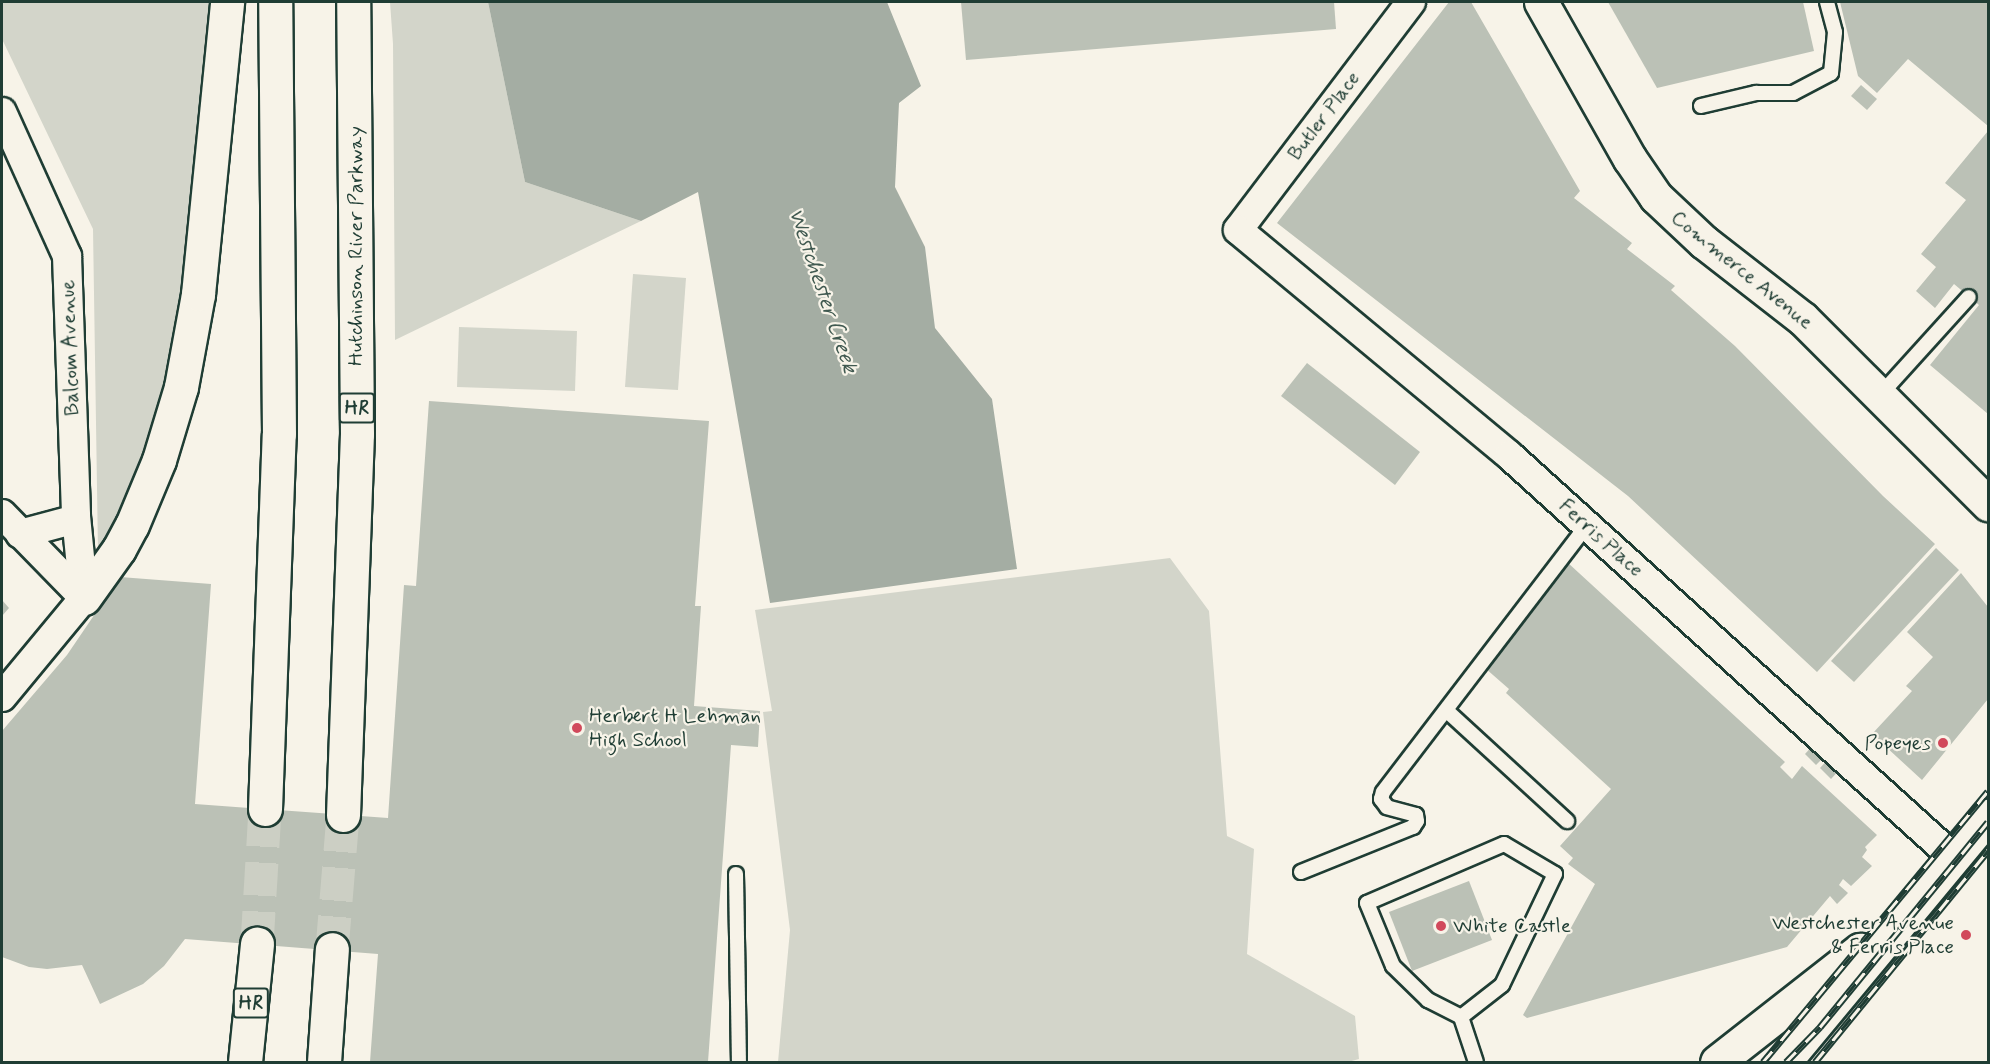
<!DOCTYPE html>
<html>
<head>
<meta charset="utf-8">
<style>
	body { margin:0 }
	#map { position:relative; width:1990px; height:1064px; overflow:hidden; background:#f7f3e8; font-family:Mynerve,sans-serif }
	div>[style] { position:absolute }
	.green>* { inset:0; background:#d3d5ca }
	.water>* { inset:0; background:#a4ada3 }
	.building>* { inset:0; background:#bbc1b6 }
	.motorway-tunnel>* { height:33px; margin-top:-16.5px; transform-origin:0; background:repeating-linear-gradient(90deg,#cccfc4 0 33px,transparent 0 49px) }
	.roads { filter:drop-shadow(2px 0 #1f3d34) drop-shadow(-2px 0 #1f3d34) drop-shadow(0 2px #1f3d34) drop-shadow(0 -2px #1f3d34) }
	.service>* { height:14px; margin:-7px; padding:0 7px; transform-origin:7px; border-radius:7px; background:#f7f3e8 }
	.minor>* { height:28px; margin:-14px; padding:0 14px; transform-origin:14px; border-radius:14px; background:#f7f3e8 }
	.secondary>* { height:33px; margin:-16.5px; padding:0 16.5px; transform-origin:16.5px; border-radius:16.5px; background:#f7f3e8 }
	.motorway>* { height:33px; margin:-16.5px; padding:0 16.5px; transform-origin:16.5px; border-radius:16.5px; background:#f7f3e8 }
	.rail>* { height:7px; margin-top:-3.5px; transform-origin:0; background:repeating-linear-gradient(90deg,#f7f3e8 0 14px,#1f3d34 0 28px); box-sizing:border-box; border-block:2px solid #1f3d34 }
	.dots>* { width:16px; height:16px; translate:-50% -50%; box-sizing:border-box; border:3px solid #f7f3e8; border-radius:50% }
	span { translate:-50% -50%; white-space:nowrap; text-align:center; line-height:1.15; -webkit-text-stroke:4.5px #f7f3e8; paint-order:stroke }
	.shield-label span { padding:2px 4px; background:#f7f3e8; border:2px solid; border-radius:4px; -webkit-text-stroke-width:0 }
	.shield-label { font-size:20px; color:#1f3d34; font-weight:700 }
	.street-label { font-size:21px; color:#1f3d34 }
	.poi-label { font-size:21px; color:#1f3d34 }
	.left { translate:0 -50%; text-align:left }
	.right { translate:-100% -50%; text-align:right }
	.water-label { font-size:22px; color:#405950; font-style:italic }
	.frame { position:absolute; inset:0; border:3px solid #1f3d34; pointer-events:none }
</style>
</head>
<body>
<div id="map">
	<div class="green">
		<div style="clip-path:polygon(2px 2px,214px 2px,183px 318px,135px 493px,98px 552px,93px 229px,2px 39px)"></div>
		<div style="clip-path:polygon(390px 2px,488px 2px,525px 182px,641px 221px,395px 340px,393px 44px)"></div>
		<div style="clip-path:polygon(633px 274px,686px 278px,678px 390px,625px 387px)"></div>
		<div style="clip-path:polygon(459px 327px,577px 331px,575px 391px,457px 387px)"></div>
		<div style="clip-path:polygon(1170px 558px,1209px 611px,1227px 836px,1254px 849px,1247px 954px,1355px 1016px,1359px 1059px,1348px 1062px,778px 1062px,790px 930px,763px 712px,772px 711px,755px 610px)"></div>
	</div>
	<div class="water">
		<div style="clip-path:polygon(488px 2px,887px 2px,921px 86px,899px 103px,895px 187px,925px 247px,935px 328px,992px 399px,1017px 569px,770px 603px,698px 192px,641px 221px,525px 182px)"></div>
	</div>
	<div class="building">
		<div style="clip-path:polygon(961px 2px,1334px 2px,1336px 29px,966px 60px)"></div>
		<div style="clip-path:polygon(1449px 2px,1471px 2px,1580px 191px,1574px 198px,1632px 243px,1627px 249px,1675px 286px,1671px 290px,1735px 346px,1883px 496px,1935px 544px,1817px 672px,1628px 496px,1277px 223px)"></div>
		<div style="clip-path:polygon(1608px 2px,1803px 2px,1814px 51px,1657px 88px)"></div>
		<div style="clip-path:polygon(1840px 2px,1988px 2px,1988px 126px,1908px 59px,1877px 93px,1858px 76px)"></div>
		<div style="clip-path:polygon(1861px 85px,1877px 99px,1867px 110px,1851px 96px)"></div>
		<div style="clip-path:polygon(1988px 131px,1988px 414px,1930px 365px,1979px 305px,1954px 284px,1935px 308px,1916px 291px,1936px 267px,1921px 254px,1966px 200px,1945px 183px)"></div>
		<div style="clip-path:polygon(1307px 363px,1420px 452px,1395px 485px,1281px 396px)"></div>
		<div style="clip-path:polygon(429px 401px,709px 421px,695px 606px,701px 606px,694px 706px,760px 711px,758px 747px,731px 745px,708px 1062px,370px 1062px,378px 954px,185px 939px,164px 966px,143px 984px,100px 1004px,82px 965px,47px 969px,29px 967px,2px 957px,2px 731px,67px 655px,120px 577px,211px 584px,195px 804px,388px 818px,404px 585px,416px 586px)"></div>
		<div style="clip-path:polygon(1936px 548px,1959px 570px,1854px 682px,1831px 661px)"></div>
		<div style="clip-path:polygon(1567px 562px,1785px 762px,1780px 767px,1792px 779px,1802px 766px,1877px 835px,1865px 847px,1867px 850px,1862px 857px,1872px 866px,1851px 886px,1843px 879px,1839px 885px,1848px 893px,1837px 904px,1830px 896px,1787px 947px,1527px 1018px,1523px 1015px,1595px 884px,1568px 864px,1573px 858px,1560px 846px,1611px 789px,1506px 693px,1509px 689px,1485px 668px)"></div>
		<div style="clip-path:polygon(1961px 573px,1988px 607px,1988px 699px,1922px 780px,1872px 734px,1912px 691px,1906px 686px,1933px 657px,1907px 632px)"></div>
		<div style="clip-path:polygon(2px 600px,9px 608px,2px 616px)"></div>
		<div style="clip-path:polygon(1815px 743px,1826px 755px,1816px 765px,1805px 754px)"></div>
		<div style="clip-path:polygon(1830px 757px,1841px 768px,1831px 779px,1820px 768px)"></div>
		<div style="clip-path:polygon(1469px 881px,1492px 940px,1412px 971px,1389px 912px)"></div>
	</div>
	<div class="motorway-tunnel">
		<div style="left:257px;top:944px;width:135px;rotate:-86.6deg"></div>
		<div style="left:332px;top:949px;width:134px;rotate:-85.3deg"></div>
	</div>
	<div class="roads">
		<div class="service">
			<div style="left:1701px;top:106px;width:57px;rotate:-13.3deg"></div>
			<div style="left:1756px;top:93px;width:37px"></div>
			<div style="left:1793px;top:93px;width:43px;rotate:-27.8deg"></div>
			<div style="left:1831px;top:73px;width:41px;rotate:-84.4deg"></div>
			<div style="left:1835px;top:32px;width:31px;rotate:-105deg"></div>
			<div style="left:1880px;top:395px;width:132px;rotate:-47.8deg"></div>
			<div style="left:1447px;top:711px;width:163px;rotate:42.5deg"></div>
			<div style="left:1301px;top:872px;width:121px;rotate:-21.9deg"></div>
			<div style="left:1413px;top:827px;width:7px;rotate:-56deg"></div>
			<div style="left:1417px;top:821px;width:6px;rotate:-99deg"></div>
			<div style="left:1416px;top:815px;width:30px;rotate:-165deg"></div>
			<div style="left:1387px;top:807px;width:10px;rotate:-127deg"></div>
			<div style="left:1381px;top:799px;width:7px;rotate:-74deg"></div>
			<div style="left:1383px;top:792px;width:336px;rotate:-52.6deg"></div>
			<div style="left:736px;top:874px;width:188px;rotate:89.1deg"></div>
			<div style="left:1461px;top:1017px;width:52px;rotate:-38deg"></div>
			<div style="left:1502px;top:985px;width:123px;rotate:-64.5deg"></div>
			<div style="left:1555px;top:874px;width:59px;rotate:-149.5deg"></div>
			<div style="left:1504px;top:844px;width:149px;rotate:156.7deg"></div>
			<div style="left:1367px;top:903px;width:68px;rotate:67.6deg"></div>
			<div style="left:1393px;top:966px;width:49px;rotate:44.2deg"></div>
			<div style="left:1428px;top:1000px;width:37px;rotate:27deg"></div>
			<div style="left:1461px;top:1017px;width:47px;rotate:71.6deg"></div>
		</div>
		<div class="minor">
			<div style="left:1411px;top:2px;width:286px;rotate:127.2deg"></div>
			<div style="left:1238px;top:230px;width:352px;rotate:39.7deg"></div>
			<div style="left:1509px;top:455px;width:600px;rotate:42.16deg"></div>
			<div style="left:2px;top:112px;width:158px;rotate:65.7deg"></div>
			<div style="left:67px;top:256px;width:260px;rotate:88deg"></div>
			<div style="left:76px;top:516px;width:82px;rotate:84.4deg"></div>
			<div style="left:2px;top:514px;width:117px;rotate:45.7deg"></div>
			<div style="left:20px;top:534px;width:58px;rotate:-15deg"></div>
			<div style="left:2px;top:697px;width:129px;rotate:-50.4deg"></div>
		</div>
		<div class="secondary">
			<div style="left:1541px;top:2px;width:180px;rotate:60.5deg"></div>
			<div style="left:1630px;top:159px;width:46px;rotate:55.6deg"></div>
			<div style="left:1656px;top:197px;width:66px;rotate:43.2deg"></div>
			<div style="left:1704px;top:242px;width:125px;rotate:37.9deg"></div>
			<div style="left:1803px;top:319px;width:262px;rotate:45deg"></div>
			<div style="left:1717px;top:1062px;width:182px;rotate:-38.1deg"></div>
			<div style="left:1784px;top:1062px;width:320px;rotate:-50.3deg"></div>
		</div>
		<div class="motorway">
			<div style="left:84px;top:598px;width:60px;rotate:-54.5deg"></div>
			<div style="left:119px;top:549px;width:27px;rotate:-62deg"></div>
			<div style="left:132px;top:525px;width:70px;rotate:-67.4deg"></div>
			<div style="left:159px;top:460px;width:76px;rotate:-73.2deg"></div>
			<div style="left:181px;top:387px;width:95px;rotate:-79.6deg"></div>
			<div style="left:198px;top:294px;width:293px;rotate:-84.3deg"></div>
			<div style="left:265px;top:809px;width:375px;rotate:-87.9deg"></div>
			<div style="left:279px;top:434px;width:432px;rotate:-90.5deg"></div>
			<div style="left:343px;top:815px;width:381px;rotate:-87.9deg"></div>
			<div style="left:357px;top:434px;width:432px;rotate:-90.5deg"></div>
			<div style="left:245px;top:1062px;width:119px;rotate:-84.2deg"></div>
			<div style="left:324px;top:1062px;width:113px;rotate:-86deg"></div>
		</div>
	</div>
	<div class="rail">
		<div style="left:1763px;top:1062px;width:352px;rotate:-50.3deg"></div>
		<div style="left:1786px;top:1062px;width:49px;rotate:-45.8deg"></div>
		<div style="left:1820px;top:1027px;width:265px;rotate:-50.7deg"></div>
		<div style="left:1815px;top:1062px;width:273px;rotate:-50.7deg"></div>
	</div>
	<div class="dots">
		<div style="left:577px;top:728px;background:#d1495b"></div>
		<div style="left:1943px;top:743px;background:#d1495b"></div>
		<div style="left:1441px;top:926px;background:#d1495b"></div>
		<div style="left:1966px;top:935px;background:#d1495b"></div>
	</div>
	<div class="shield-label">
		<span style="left:357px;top:408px">HR</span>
		<span style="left:251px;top:1003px">HR</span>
	</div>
	<div class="street-label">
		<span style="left:1324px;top:116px;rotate:-53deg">Butler Place</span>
		<span style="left:356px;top:246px;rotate:-90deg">Hutchinson River Parkway</span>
		<span style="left:1742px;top:270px;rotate:39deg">Commerce Avenue</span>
		<span style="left:70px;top:348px;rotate:-92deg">Balcom Avenue</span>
		<span style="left:1601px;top:538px;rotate:42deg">Ferris Place</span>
	</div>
	<div class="poi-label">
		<span class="left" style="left:589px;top:728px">Herbert H Lehman<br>High School</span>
		<span class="right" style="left:1931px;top:743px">Popeyes</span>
		<span class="right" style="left:1954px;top:935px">Westchester Avenue<br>&amp; Ferris Place</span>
		<span class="left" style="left:1453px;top:926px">White Castle</span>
	</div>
	<div class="water-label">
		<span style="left:822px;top:291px;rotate:71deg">Westchester Creek</span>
	</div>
	<div class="frame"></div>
</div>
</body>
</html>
